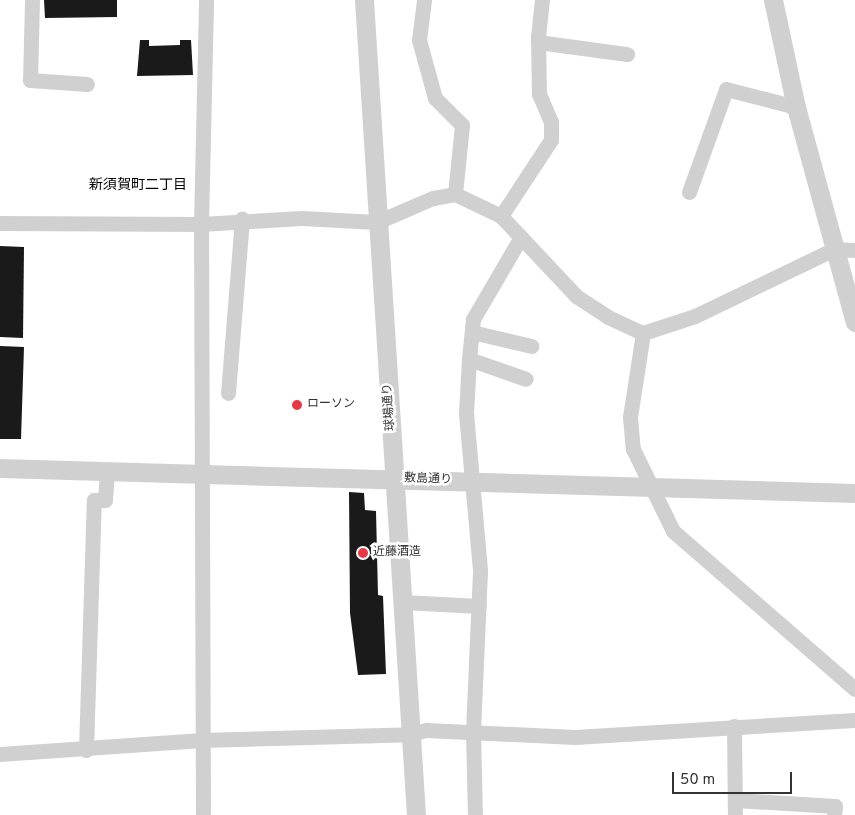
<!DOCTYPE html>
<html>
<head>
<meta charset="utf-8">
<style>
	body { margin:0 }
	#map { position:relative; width:855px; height:815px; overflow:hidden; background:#fff; font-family:Overpass,"Noto Sans JP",sans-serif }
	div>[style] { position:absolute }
	.building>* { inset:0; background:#1a1a1a }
	.minor>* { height:15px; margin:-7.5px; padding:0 7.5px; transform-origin:7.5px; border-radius:7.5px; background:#d0d0d0 }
	.tertiary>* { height:19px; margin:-9.5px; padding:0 9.5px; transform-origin:9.5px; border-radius:9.5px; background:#d0d0d0 }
	.dots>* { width:14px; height:14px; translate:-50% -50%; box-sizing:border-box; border:2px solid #fff; border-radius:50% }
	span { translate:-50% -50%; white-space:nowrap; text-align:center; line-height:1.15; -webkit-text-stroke:5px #fff; paint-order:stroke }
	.poi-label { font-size:12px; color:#333 }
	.left { translate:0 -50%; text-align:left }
	.street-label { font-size:12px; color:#333 }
	.neighbourhood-label { font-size:14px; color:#000 }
	.scale { position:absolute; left:672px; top:772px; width:120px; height:22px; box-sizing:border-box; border:2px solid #333; border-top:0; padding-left:6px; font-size:15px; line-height:18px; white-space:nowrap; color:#333; -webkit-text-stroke:4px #fff; paint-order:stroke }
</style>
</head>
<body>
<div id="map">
	<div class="building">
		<div style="clip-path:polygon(44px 0,117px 0,117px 17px,45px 18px)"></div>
		<div style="clip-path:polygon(140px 40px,149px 40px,149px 46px,180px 45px,180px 40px,191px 40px,193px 75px,137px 76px)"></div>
		<div style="clip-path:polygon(0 246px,24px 247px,23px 338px,0 337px)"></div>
		<div style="clip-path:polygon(0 346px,24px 347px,21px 439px,0 439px)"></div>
		<div style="clip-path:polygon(349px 492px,364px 493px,365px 510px,376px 511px,378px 595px,383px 596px,386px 674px,358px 675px,350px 613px)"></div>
	</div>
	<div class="minor">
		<div style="left:32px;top:0;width:80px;rotate:91.4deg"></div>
		<div style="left:30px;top:80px;width:57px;rotate:4deg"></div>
		<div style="left:424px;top:0;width:40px;rotate:97.1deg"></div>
		<div style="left:419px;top:40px;width:60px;rotate:74.6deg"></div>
		<div style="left:435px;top:98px;width:38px;rotate:45deg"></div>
		<div style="left:462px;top:125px;width:69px;rotate:95.8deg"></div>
		<div style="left:538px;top:42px;width:90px;rotate:7.7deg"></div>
		<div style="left:689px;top:192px;width:109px;rotate:-70.2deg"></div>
		<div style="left:726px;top:89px;width:72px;rotate:14.4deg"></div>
		<div style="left:501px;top:216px;width:91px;rotate:-56.7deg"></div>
		<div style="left:551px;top:140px;width:18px;rotate:-90deg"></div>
		<div style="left:551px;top:122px;width:30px;rotate:-113deg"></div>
		<div style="left:539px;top:94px;width:57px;rotate:-91deg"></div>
		<div style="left:538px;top:37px;width:37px;rotate:-84deg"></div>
		<div style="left:0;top:223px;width:201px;rotate:0.3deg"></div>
		<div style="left:201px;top:224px;width:100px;rotate:-3.4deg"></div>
		<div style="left:301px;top:218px;width:76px;rotate:3deg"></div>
		<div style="left:377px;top:222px;width:61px;rotate:-23.2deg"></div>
		<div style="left:433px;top:198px;width:22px;rotate:-10deg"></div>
		<div style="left:455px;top:194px;width:51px;rotate:25.6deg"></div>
		<div style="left:501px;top:216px;width:110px;rotate:46.8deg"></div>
		<div style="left:576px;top:296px;width:38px;rotate:33deg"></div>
		<div style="left:608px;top:317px;width:38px;rotate:25deg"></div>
		<div style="left:643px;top:333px;width:55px;rotate:-18.1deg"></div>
		<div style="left:695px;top:316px;width:154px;rotate:-25.7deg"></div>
		<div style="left:834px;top:249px;width:21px;rotate:3deg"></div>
		<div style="left:521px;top:237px;width:95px;rotate:120.3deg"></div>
		<div style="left:473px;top:319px;width:40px;rotate:95.7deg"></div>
		<div style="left:469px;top:359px;width:60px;rotate:19.3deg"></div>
		<div style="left:472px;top:332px;width:61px;rotate:13.3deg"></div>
		<div style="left:643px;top:333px;width:85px;rotate:98.8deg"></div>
		<div style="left:630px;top:417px;width:32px;rotate:85deg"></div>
		<div style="left:633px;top:449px;width:91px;rotate:64deg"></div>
		<div style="left:673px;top:531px;width:241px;rotate:41deg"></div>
		<div style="left:469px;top:359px;width:54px;rotate:93.2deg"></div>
		<div style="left:466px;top:413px;width:159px;rotate:84.9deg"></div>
		<div style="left:480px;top:571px;width:159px;rotate:92.5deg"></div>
		<div style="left:473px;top:730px;width:85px;rotate:88.7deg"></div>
		<div style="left:228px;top:393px;width:175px;rotate:-85.4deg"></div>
		<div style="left:403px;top:602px;width:76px;rotate:3deg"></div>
		<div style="left:734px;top:726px;width:89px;rotate:89.4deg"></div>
		<div style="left:86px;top:750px;width:250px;rotate:-88.2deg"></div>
		<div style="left:94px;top:500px;width:11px"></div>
		<div style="left:105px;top:500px;width:29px;rotate:-86deg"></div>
		<div style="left:0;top:754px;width:202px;rotate:-4deg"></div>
		<div style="left:202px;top:740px;width:209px;rotate:-1.6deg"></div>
		<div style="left:411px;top:734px;width:16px;rotate:-15deg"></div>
		<div style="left:426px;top:730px;width:149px;rotate:2.7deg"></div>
		<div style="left:575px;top:737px;width:281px;rotate:-3.5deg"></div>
		<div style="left:735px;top:800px;width:100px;rotate:3.4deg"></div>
		<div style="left:835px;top:806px;width:9px;rotate:96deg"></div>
		<div style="left:203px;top:815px;width:591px;rotate:-90.19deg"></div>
		<div style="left:201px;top:224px;width:224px;rotate:-88.7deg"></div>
	</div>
	<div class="tertiary">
		<div style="left:364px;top:0;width:817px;rotate:86.35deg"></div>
		<div style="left:773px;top:0;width:109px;rotate:77.9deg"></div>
		<div style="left:796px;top:107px;width:223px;rotate:74.7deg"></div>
		<div style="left:0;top:468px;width:855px;rotate:1.67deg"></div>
	</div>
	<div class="dots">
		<div style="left:297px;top:405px;background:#e63946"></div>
		<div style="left:363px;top:553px;background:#e63946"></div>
	</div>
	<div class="poi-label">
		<span class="left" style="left:307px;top:405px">ローソン</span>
		<span class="left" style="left:373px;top:553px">近藤酒造</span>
	</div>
	<div class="street-label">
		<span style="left:390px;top:407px;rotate:-94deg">球場通り</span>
		<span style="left:428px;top:480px;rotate:2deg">敷島通り</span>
	</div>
	<div class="neighbourhood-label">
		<span style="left:138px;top:186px">新須賀町二丁目</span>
	</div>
	<div class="scale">50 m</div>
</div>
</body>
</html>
